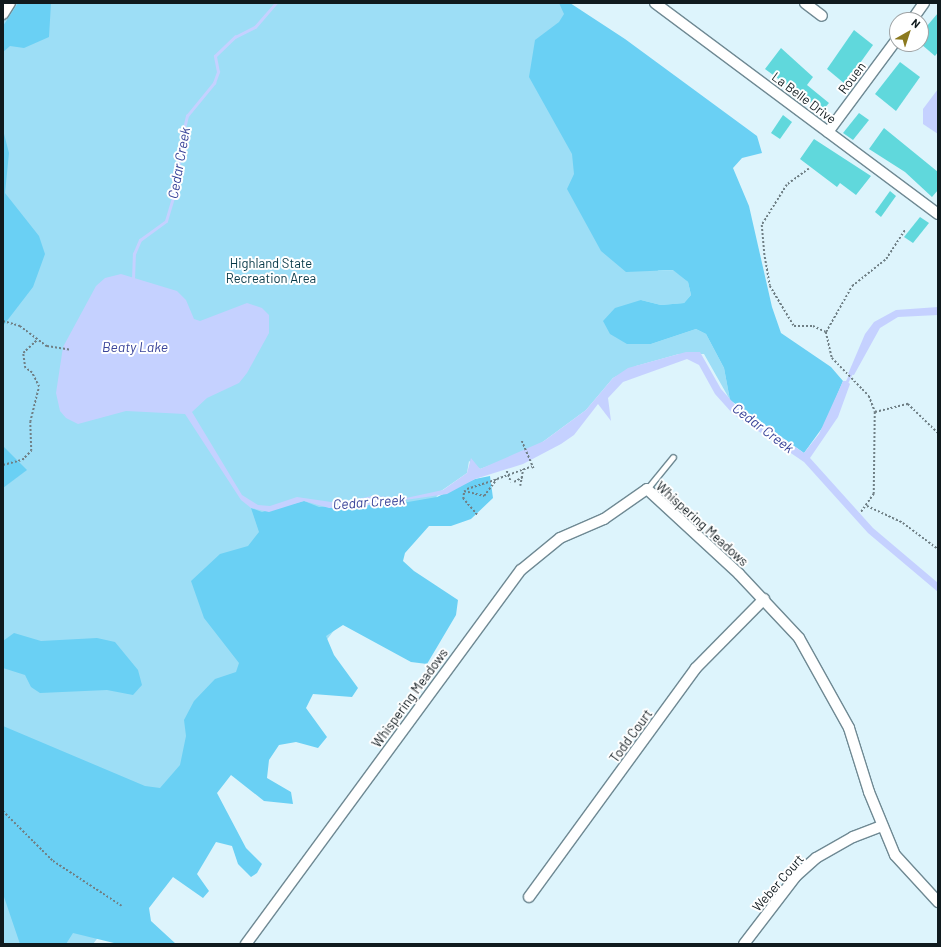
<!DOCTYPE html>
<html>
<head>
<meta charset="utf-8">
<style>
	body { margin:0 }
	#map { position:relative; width:941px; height:947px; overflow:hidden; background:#ddf4fc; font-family:Barlow,sans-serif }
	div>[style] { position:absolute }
	.green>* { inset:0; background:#9ddef6 }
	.forest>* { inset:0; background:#6ad0f4 }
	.water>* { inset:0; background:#c5d1ff }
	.stream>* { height:2.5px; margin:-1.25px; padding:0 1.25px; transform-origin:1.25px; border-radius:1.25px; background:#c5d1ff }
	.building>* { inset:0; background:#60d8dc }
	.path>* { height:1.5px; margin-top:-0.75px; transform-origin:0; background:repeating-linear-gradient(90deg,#6f7f85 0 2px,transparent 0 4px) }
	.roads { filter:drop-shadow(1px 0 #6f8993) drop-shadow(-1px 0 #6f8993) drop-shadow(0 1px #6f8993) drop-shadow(0 -1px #6f8993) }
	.lane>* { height:5px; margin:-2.5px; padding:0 2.5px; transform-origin:2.5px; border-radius:2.5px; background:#fff }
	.street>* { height:10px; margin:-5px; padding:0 5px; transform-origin:5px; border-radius:5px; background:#fff }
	span { translate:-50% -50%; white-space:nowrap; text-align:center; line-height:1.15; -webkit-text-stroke:4px #fff; paint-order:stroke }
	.street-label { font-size:13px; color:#101a1e }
	.park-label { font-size:13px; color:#073847 }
	.water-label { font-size:14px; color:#3a459a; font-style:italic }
	.frame { position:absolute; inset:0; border:4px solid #101a1e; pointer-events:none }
	.north { position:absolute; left:889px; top:12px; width:40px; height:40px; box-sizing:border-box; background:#fff; border:1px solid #9fa3a5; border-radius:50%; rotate:39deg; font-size:11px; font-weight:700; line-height:16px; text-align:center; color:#101a1e }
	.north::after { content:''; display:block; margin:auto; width:14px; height:18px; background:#8c7a1f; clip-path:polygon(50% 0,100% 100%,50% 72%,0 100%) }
</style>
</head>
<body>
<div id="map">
	<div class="green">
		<div style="clip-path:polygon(3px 3px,569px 3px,658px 271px,674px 270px,688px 282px,691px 295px,684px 303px,661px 305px,641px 300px,651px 344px,696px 329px,706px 334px,724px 368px,730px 400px,704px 354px,679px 354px,636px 366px,613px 378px,586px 410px,533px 449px,480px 469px,469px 461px,467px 473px,441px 491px,93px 944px,3px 944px)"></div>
	</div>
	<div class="forest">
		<div style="clip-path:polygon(18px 3px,51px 3px,49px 37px,24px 48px,10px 46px,3px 52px,3px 26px)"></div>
		<div style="clip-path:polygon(559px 3px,570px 3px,625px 39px,757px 136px,762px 153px,742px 158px,733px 168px,749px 206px,772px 307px,781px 333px,831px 367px,843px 381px,825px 424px,804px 453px,730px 400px,724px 368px,706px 334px,696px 329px,651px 344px,627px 344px,610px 334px,603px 321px,615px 308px,641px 300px,661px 305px,684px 303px,691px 295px,688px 282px,673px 270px,626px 272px,601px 251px,567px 189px,574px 174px,572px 154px,529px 77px,535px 40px,559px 22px,564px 14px)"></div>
		<div style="clip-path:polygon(3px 130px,9px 153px,5px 193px,39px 236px,45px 254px,33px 287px,3px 326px)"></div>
		<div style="clip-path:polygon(3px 446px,27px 470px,3px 488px)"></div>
		<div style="clip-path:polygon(490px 476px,493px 498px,471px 519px,451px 526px,429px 526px,405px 553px,403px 561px,414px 571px,458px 600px,456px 615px,427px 664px,411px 662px,343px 625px,326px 636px,334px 655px,358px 688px,352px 697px,313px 694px,306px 708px,327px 737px,318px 748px,296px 742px,279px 745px,269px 760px,267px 778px,291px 792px,293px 804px,264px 801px,231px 775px,217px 793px,246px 848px,262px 864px,257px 873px,251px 877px,238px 864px,232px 846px,216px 842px,197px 874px,209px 891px,203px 898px,173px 877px,149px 908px,151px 921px,176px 944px,118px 944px,73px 933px,66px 944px,20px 944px,3px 894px,3px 726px,145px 786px,160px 788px,180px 765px,186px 736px,184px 720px,194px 701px,215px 679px,236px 672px,239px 663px,204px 618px,191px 581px,220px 554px,248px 546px,259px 532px,251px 508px,262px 512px,304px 501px,319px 507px,408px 502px,437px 497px,475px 479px)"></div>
		<div style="clip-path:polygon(14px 633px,41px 641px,97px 638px,115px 642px,138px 670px,142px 685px,133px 695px,107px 690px,40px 693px,31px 687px,25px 675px,3px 668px,3px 641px)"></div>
	</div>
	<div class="water">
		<div style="clip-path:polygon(938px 89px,938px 134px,923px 124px,923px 109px)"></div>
		<div style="clip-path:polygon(121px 274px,177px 291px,186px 300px,194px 319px,200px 321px,247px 303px,262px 308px,269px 315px,269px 333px,247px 373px,239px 383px,207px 398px,192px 412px,242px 495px,258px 505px,270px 506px,297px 497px,338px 503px,372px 496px,406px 498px,443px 490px,467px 473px,471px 458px,480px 469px,544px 441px,586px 410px,613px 378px,628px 368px,686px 352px,700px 352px,721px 389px,738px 408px,804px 453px,819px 434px,843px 381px,847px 381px,850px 384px,838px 417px,810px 458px,873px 528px,938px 583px,938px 592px,868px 533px,804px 462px,733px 414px,715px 394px,699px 365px,687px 359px,623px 382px,608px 398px,611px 421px,598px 404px,574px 435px,561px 444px,523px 464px,475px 479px,447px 494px,363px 506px,329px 508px,304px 501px,269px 512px,251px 508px,241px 500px,185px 414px,126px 411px,78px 424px,66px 418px,60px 411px,56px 393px,63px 347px,96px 286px,105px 278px)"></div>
		<div style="clip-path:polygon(938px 307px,938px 315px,898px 317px,880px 328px,854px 375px,848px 374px,865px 334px,874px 322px,896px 310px)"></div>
	</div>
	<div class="stream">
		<div style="left:133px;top:280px;width:26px;rotate:-88deg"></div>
		<div style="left:134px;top:254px;width:15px;rotate:-67deg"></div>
		<div style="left:140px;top:240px;width:32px;rotate:-36deg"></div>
		<div style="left:166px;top:221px;width:42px;rotate:-73.3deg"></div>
		<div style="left:178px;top:181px;width:35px;rotate:-87deg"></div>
		<div style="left:180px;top:146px;width:31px;rotate:-77deg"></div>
		<div style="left:187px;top:116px;width:43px;rotate:-50.7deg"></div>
		<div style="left:214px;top:83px;width:12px;rotate:-70deg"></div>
		<div style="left:218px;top:72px;width:16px;rotate:-101deg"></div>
		<div style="left:215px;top:56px;width:28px;rotate:-44deg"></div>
		<div style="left:235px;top:37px;width:22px;rotate:-27deg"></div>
		<div style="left:255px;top:27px;width:32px;rotate:-49deg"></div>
		<div style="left:847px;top:381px;width:7px;rotate:-63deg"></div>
	</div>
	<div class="building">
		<div style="clip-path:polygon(938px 13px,938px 52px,935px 56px,921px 44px,921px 33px)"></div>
		<div style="clip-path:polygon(854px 30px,873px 45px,845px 84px,827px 69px)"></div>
		<div style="clip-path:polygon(781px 48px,813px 77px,807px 85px,829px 103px,822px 111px,765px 69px)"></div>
		<div style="clip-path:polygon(900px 62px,920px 77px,896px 111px,875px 94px)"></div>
		<div style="clip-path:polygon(859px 113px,869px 120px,853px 140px,843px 133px)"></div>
		<div style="clip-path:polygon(783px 115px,792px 122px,780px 139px,771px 133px)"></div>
		<div style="clip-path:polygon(884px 128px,938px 172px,938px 190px,932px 197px,905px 172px,869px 149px)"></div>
		<div style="clip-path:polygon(814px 139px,871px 176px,856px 195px,840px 183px,837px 187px,800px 159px)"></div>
		<div style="clip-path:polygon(890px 191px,896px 196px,881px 217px,875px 212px)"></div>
		<div style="clip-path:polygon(920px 217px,929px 223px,913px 243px,904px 237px)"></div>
	</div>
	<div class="path">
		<div style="left:809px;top:169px;width:27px;rotate:144deg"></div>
		<div style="left:787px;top:185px;width:47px;rotate:122deg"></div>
		<div style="left:762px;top:225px;width:32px;rotate:85deg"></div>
		<div style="left:765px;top:257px;width:29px;rotate:80deg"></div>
		<div style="left:770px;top:286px;width:47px;rotate:59deg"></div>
		<div style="left:794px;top:326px;width:19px"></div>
		<div style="left:813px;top:326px;width:14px;rotate:25deg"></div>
		<div style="left:826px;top:332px;width:27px;rotate:77deg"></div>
		<div style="left:832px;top:358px;width:53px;rotate:45.8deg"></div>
		<div style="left:869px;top:396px;width:17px;rotate:69deg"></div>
		<div style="left:875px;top:412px;width:82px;rotate:90.7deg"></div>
		<div style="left:874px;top:494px;width:24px;rotate:125deg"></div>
		<div style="left:3px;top:321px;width:18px;rotate:16deg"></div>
		<div style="left:20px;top:326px;width:34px;rotate:37deg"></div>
		<div style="left:47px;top:346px;width:24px;rotate:9deg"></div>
		<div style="left:826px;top:332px;width:53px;rotate:-60.5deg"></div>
		<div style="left:852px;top:286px;width:43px;rotate:-38.5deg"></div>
		<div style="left:886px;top:259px;width:35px;rotate:-57deg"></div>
		<div style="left:875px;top:412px;width:34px;rotate:-14deg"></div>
		<div style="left:908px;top:404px;width:42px;rotate:44deg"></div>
		<div style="left:522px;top:441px;width:30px;rotate:67deg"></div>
		<div style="left:3px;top:465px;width:20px;rotate:-15deg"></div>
		<div style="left:22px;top:460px;width:13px;rotate:-45deg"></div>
		<div style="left:31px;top:451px;width:29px;rotate:-92deg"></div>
		<div style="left:30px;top:422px;width:36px;rotate:-76deg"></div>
		<div style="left:39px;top:387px;width:16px;rotate:-117deg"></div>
		<div style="left:32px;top:373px;width:9px;rotate:-144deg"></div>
		<div style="left:25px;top:368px;width:15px;rotate:-98deg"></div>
		<div style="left:23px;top:353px;width:19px;rotate:-43deg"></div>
		<div style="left:507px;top:471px;width:12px;rotate:70deg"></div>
		<div style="left:514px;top:482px;width:10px;rotate:-29deg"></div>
		<div style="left:520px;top:486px;width:17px;rotate:-80deg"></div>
		<div style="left:467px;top:489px;width:32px;rotate:-18deg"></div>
		<div style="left:867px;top:506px;width:40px;rotate:25deg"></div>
		<div style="left:903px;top:523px;width:44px;rotate:36.6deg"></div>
		<div style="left:477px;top:515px;width:21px;rotate:-131deg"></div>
		<div style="left:463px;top:499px;width:8px;rotate:-83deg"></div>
		<div style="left:464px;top:491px;width:21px;rotate:14deg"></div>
		<div style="left:484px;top:496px;width:21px;rotate:-53deg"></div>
		<div style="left:497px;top:479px;width:37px;rotate:-20deg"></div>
		<div style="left:3px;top:811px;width:71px;rotate:45deg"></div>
		<div style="left:53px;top:861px;width:82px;rotate:33.1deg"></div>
	</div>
	<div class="roads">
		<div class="lane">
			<div style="left:647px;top:489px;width:41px;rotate:-50.9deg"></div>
		</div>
		<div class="street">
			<div style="left:655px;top:3px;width:353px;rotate:36.7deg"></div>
			<div style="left:805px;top:3px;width:21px;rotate:37deg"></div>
			<div style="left:3px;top:14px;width:13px;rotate:-58deg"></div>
			<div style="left:912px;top:20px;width:21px;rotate:-55deg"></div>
			<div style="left:828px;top:132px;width:116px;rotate:-53.4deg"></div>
			<div style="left:529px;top:897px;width:283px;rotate:-53.9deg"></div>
			<div style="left:696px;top:668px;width:97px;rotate:-45.4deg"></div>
			<div style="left:246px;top:944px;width:464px;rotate:-53.7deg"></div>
			<div style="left:521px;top:570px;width:50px;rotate:-39.4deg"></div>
			<div style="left:560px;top:538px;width:48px;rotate:-23.4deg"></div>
			<div style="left:604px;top:519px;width:52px;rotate:-34.9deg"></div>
			<div style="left:647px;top:489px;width:125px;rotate:42.7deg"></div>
			<div style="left:739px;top:574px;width:88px;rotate:46.8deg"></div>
			<div style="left:799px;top:638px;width:103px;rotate:60.9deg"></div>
			<div style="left:849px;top:728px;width:67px;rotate:72.6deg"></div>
			<div style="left:869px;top:792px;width:68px;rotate:67.6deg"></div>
			<div style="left:895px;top:855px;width:64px;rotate:47.5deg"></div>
			<div style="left:744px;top:944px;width:86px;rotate:-52.6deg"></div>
			<div style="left:796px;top:876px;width:27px;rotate:-42deg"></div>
			<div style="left:816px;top:858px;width:43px;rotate:-29.6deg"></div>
			<div style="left:853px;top:837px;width:30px;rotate:-21deg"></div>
		</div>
	</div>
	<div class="street-label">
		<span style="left:852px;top:78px;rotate:-53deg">Rouen</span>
		<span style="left:804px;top:98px;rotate:37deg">La Belle Drive</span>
		<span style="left:702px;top:524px;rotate:42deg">Whispering Meadows</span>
		<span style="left:410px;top:698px;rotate:-54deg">Whispering Meadows</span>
		<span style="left:631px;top:736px;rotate:-54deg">Todd Court</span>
		<span style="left:778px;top:883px;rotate:-49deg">Weber Court</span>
	</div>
	<div class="park-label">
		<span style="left:271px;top:271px">Highland State<br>Recreation Area</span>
	</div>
	<div class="water-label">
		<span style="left:179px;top:163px;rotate:-80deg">Cedar Creek</span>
		<span style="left:135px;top:347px">Beaty Lake</span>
		<span style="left:763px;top:428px;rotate:37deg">Cedar Creek</span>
		<span style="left:369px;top:502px;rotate:-4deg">Cedar Creek</span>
	</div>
	<div class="frame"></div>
	<div class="north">N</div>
</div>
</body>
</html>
